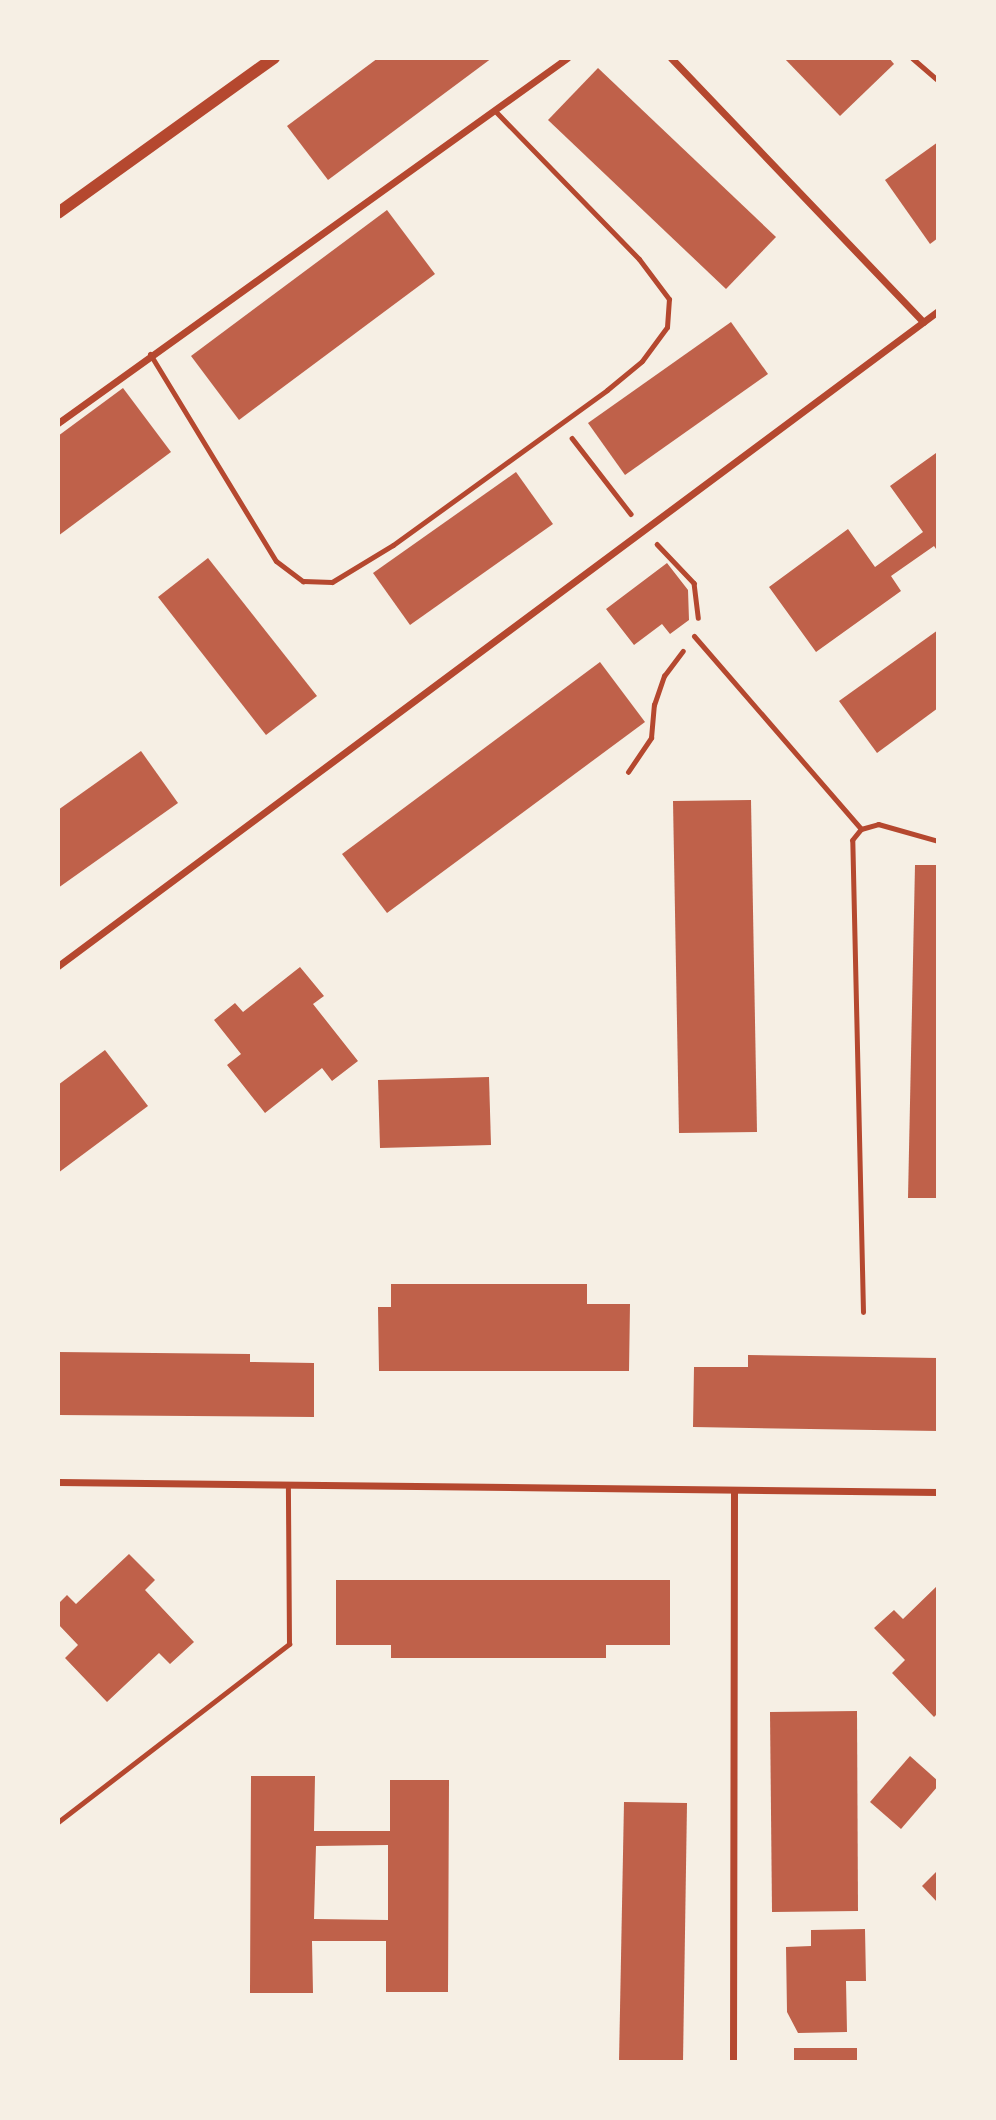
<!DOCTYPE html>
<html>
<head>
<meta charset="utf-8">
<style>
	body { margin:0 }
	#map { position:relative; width:996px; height:2120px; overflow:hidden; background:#f6efe4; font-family:"Alegreya Sans",sans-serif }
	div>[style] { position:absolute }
	.building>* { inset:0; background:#bf614a }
	.path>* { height:4.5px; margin:-2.25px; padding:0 2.25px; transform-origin:2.25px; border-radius:2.25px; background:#b5482f }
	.service>* { height:5px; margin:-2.5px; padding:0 2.5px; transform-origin:2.5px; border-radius:2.5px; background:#b5482f }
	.minor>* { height:7px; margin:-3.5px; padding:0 3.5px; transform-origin:3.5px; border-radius:3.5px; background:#b5482f }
	.tertiary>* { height:12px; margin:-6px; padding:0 6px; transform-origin:6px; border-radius:6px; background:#b5482f }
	span { translate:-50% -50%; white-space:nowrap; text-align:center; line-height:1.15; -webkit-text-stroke:6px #f6efe4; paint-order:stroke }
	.frame { position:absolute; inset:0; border:60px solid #f6efe4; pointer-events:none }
</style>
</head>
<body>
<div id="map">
	<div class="building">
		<div style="clip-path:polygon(378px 58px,492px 58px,328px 180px,287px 126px)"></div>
		<div style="clip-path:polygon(784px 58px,889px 58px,894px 64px,840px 116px)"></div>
		<div style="clip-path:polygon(598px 68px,776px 237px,726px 289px,548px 120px)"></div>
		<div style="clip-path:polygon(938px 142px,938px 238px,930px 244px,885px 180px)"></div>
		<div style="clip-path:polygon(387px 210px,435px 274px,239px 420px,191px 356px)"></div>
		<div style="clip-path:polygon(731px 322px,768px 374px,625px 475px,588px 423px)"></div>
		<div style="clip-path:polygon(123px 388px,171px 452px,58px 536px,58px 436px)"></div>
		<div style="clip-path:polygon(936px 453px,938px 552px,934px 546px,891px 576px,901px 591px,816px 652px,769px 587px,848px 529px,875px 567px,923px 532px,890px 486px)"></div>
		<div style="clip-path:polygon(516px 472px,553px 524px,410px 625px,373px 573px)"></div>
		<div style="clip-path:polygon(208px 558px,317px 696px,266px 735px,158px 597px)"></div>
		<div style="clip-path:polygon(667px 563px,688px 590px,689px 620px,670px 634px,662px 624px,634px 645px,606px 609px)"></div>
		<div style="clip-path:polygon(938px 630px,938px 708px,877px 753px,839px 701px)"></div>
		<div style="clip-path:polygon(600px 662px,645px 722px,387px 913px,342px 854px)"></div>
		<div style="clip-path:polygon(141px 751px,178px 803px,58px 888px,58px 810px)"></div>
		<div style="clip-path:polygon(751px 800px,757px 1132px,679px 1133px,673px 801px)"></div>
		<div style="clip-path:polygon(915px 865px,938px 865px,938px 1198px,908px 1198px)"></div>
		<div style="clip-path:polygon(300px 967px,324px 996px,313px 1004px,358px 1061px,332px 1081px,322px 1068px,265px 1113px,227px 1065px,241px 1054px,214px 1020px,235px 1003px,243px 1012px)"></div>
		<div style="clip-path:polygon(105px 1050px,148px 1106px,58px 1173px,58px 1085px)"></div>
		<div style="clip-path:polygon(489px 1077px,491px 1145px,380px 1148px,378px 1080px)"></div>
		<div style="clip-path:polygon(391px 1284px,587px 1284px,587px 1304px,630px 1304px,629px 1371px,379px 1371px,378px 1307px,391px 1307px)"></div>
		<div style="clip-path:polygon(58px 1352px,250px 1354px,250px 1362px,314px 1363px,314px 1417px,58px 1415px)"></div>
		<div style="clip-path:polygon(748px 1355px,938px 1358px,938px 1431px,693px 1427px,694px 1367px,748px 1367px)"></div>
		<div style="clip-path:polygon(129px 1554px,155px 1580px,145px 1590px,194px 1642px,170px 1664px,159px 1653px,107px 1702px,65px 1658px,78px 1645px,58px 1624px,58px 1604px,67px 1595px,76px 1604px)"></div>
		<div style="clip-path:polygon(336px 1580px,670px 1580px,670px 1645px,606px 1645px,606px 1658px,391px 1658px,391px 1645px,336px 1645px)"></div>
		<div style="clip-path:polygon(938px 1585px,938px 1713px,934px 1717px,892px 1673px,905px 1660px,874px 1628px,894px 1610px,903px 1619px)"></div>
		<div style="clip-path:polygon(857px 1711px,858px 1911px,772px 1912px,770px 1712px)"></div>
		<div style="clip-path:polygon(910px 1756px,938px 1781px,938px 1786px,901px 1829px,870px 1802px)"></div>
		<div style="clip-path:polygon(evenodd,251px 1776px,315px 1776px,314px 1831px,390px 1831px,390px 1780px,449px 1780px,448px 1992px,386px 1992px,386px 1941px,312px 1941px,313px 1993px,250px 1993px,251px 1776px,388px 1845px,388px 1920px,314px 1919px,316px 1846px,388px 1845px)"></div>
		<div style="clip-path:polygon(624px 1802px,687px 1803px,683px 2062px,619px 2062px)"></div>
		<div style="clip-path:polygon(938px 1870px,938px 1903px,922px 1886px)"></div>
		<div style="clip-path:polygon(865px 1929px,866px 1981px,846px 1981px,847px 2032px,798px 2033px,787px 2012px,786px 1947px,811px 1946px,811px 1930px)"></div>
		<div style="clip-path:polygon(794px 2048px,857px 2048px,857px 2062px,794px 2062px)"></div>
	</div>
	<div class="path">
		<div style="left:572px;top:438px;width:96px;rotate:52.2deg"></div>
		<div style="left:657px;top:544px;width:54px;rotate:46.5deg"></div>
		<div style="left:694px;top:583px;width:35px;rotate:83deg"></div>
		<div style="left:628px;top:772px;width:41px;rotate:-55.9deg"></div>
		<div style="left:651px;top:738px;width:33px;rotate:-85deg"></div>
		<div style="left:654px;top:705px;width:31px;rotate:-71deg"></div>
		<div style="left:664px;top:676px;width:31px;rotate:-53deg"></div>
	</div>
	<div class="service">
		<div style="left:912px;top:58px;width:35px;rotate:41deg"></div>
		<div style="left:150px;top:354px;width:242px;rotate:58.7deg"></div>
		<div style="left:276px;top:561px;width:34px;rotate:37deg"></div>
		<div style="left:303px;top:581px;width:29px;rotate:2deg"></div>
		<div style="left:332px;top:582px;width:71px;rotate:-31.2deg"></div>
		<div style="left:393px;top:545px;width:264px;rotate:-35.9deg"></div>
		<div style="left:607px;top:390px;width:45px;rotate:-39.6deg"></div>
		<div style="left:642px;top:361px;width:42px;rotate:-53.7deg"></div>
		<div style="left:667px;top:327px;width:28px;rotate:-86deg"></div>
		<div style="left:669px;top:299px;width:50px;rotate:-126.9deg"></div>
		<div style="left:639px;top:259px;width:206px;rotate:-134.2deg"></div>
		<div style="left:694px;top:636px;width:255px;rotate:49.1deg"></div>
		<div style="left:863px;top:1312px;width:472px;rotate:-91.3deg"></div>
		<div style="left:852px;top:840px;width:14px;rotate:-51deg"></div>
		<div style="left:861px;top:829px;width:18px;rotate:-16deg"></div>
		<div style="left:878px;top:824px;width:62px;rotate:15.8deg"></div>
		<div style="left:58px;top:1822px;width:292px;rotate:-37.6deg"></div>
		<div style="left:289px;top:1644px;width:156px;rotate:-90.4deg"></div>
	</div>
	<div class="minor">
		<div style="left:671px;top:58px;width:365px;rotate:46.3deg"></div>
		<div style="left:58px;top:423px;width:626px;rotate:-35.64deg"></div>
		<div style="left:58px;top:966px;width:1097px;rotate:-36.66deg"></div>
		<div style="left:58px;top:1482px;width:880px;rotate:0.65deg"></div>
		<div style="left:733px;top:2062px;width:571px;rotate:-89.9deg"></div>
	</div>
	<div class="tertiary">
		<div style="left:58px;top:213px;width:266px;rotate:-35.7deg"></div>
	</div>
	<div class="frame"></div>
</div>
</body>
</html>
